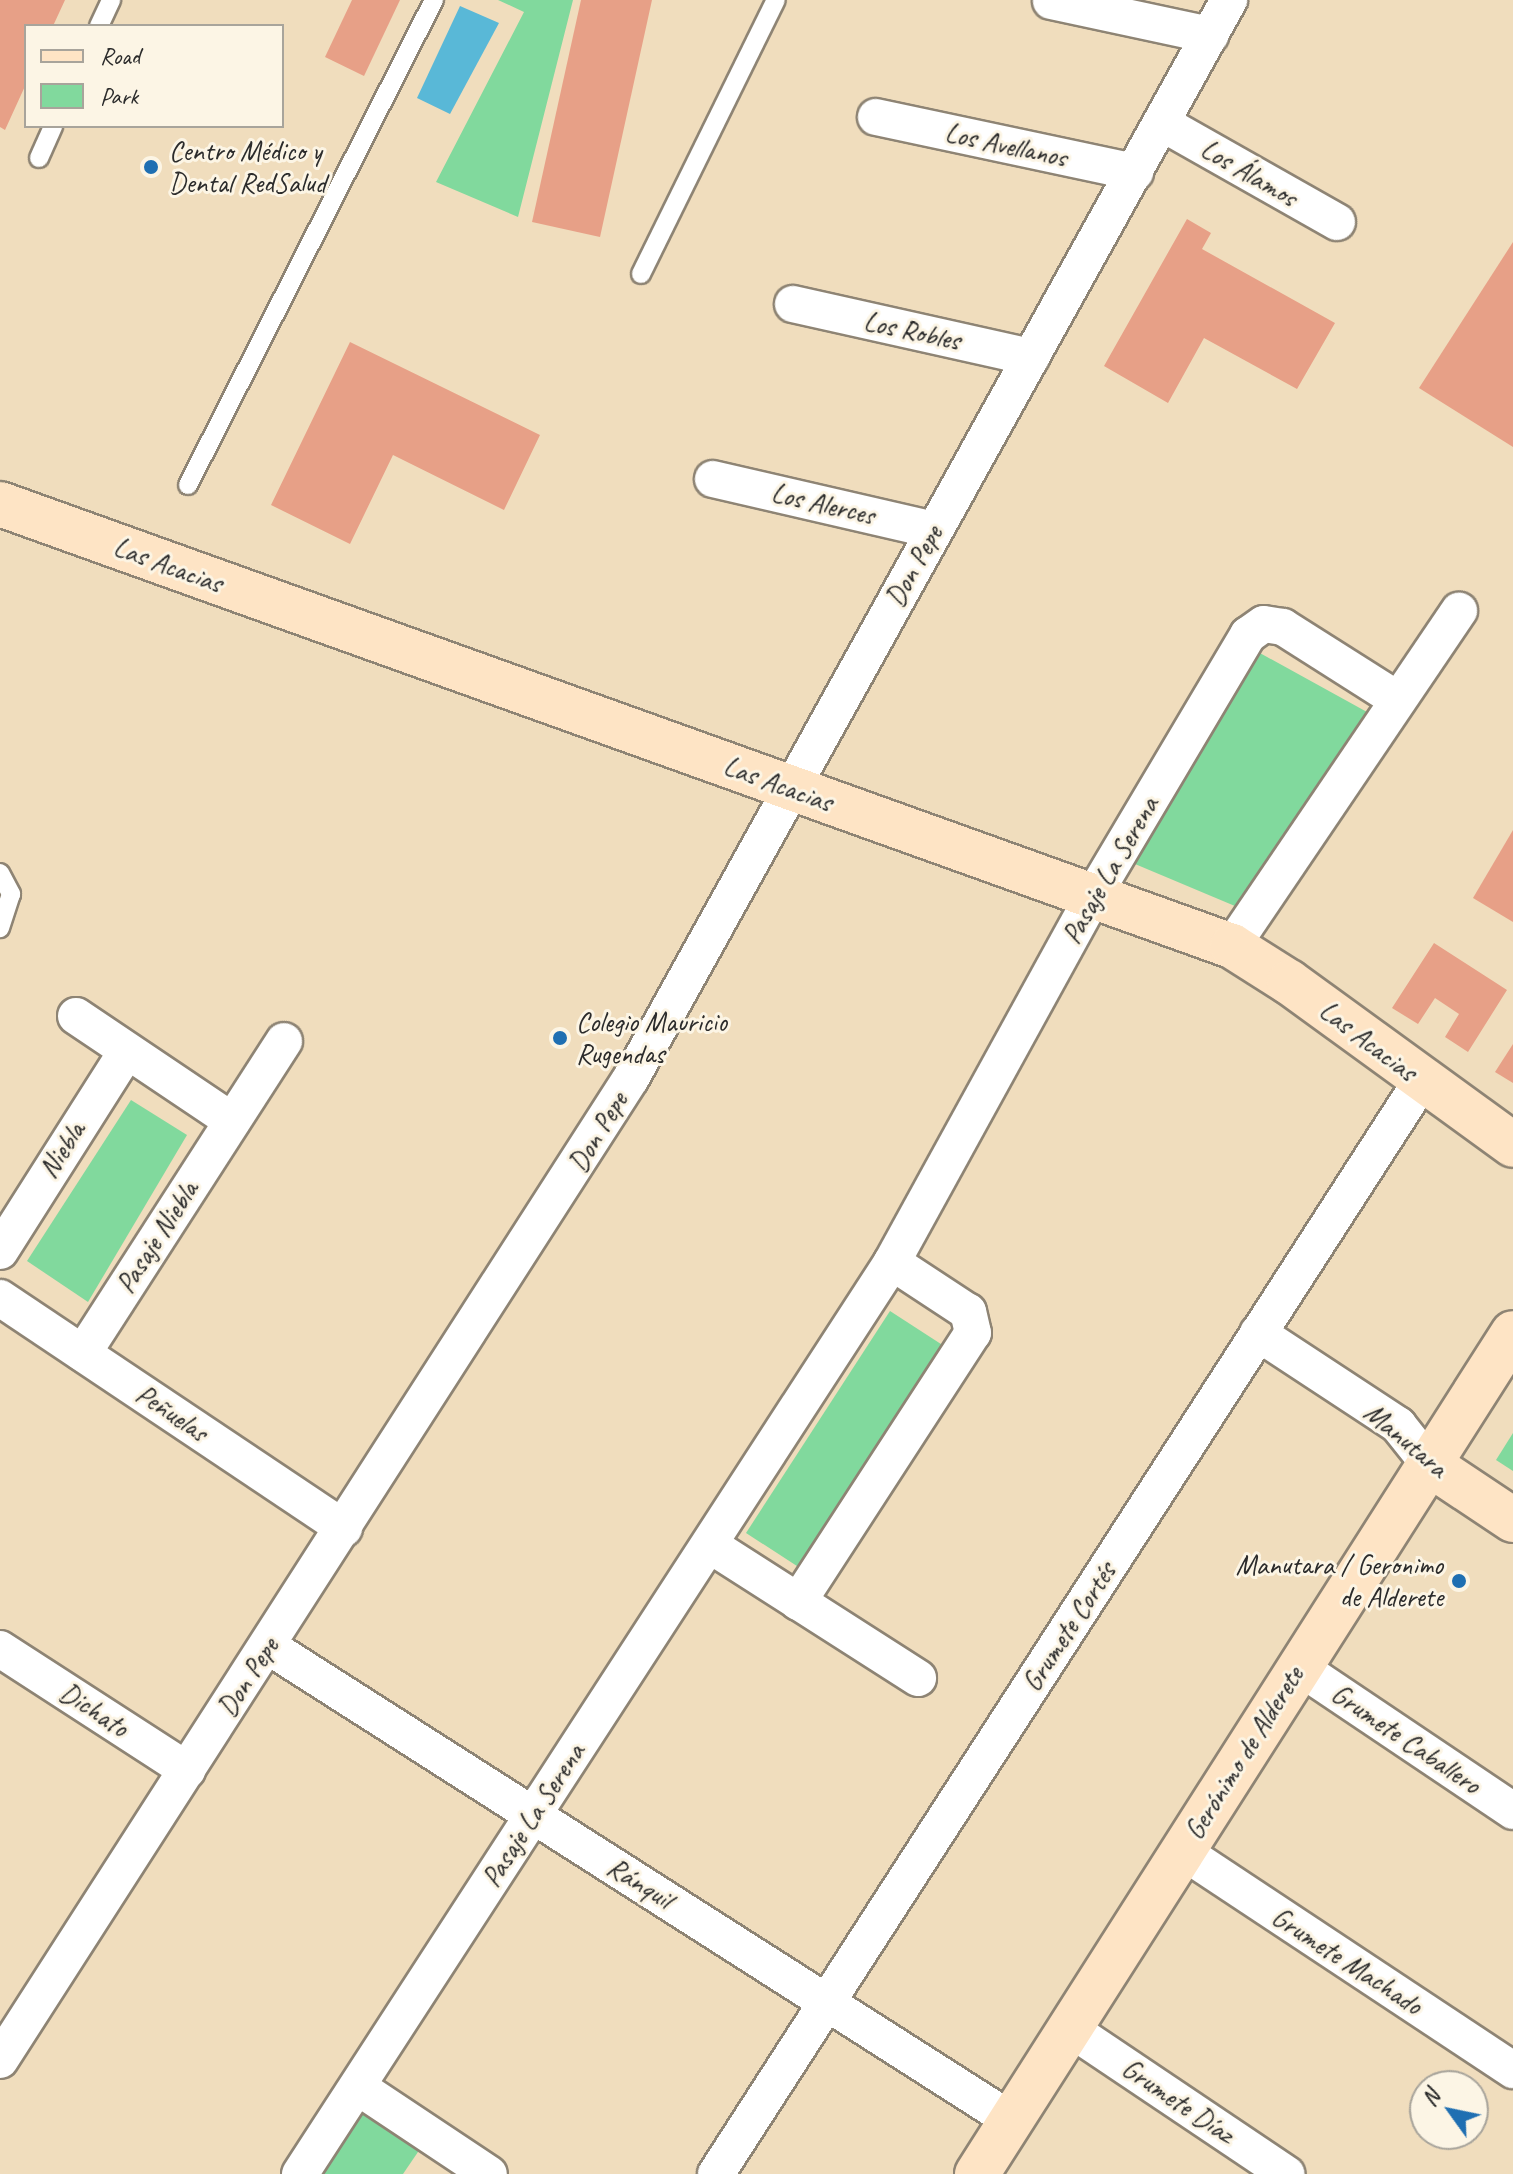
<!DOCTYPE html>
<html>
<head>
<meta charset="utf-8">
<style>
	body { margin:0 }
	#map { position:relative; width:1513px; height:2174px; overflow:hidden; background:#f0ddbd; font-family:Caveat,sans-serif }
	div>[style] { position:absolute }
	.green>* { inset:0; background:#81d99d }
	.water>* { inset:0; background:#59b8d7 }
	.building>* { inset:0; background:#e7a087 }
	.roads { filter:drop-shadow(2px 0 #8e8474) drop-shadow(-2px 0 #8e8474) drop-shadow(0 2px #8e8474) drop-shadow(0 -2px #8e8474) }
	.service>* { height:18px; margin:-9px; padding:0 9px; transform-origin:9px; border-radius:9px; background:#fff }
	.minor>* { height:36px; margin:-18px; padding:0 18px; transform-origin:18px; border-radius:18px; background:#fff }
	.secondary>* { height:44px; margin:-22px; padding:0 22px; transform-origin:22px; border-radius:22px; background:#fee4c5 }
	.dots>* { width:22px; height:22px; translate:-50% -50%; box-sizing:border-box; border:4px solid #fcf5e5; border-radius:50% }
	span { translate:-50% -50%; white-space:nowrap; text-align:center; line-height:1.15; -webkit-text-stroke:6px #fcf5e5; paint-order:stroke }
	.street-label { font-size:28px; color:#2b2b2b }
	.poi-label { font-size:28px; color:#2b2b2b }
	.left { translate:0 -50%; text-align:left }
	.right { translate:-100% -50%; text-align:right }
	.legend { position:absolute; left:24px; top:24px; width:260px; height:104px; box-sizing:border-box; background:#fcf5e5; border:2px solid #a8a49b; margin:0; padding:10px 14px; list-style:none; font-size:24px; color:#2b2b2b }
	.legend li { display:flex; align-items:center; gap:16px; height:40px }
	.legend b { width:40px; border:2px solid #a8a49b }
	.north { position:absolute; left:1409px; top:2070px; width:80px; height:80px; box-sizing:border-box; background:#fcf5e5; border:2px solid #a8a49b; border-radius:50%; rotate:303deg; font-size:22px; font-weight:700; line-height:32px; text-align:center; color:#2b2b2b }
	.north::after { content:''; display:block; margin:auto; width:28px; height:36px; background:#1f6fb2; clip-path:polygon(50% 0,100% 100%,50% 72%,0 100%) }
</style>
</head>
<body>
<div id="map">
	<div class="green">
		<div style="clip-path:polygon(498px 0,573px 0,518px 217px,436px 182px,524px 12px)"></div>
		<div style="clip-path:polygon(1258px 652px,1367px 712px,1242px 909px,1135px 864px)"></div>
		<div style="clip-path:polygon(131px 1100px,187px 1135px,88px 1302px,27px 1261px)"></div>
		<div style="clip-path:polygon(890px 1311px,944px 1346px,800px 1568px,746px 1533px)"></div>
		<div style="clip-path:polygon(1513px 1433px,1513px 1471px,1496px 1460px)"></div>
		<div style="clip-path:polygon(362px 2110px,420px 2149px,403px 2174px,320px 2174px)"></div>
	</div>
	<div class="water">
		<div style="clip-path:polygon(460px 6px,499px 23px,450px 114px,417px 98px)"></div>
	</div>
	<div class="building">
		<div style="clip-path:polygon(0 0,65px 0,53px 26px,26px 26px,26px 84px,5px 130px,0 127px)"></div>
		<div style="clip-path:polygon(352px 0,400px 0,364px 76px,325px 57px)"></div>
		<div style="clip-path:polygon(581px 0,652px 0,600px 237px,532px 222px)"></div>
		<div style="clip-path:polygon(1187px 219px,1211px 233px,1202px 249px,1335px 323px,1297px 389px,1204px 338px,1168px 403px,1104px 366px)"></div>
		<div style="clip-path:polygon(1513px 242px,1513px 447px,1419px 388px)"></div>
		<div style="clip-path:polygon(350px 342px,540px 435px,504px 510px,393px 455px,350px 544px,271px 505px)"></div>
		<div style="clip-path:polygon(1513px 830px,1513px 922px,1473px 898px)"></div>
		<div style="clip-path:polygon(1434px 943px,1507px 990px,1468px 1052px,1445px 1037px,1459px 1014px,1435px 998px,1418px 1024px,1392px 1008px)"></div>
		<div style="clip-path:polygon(1513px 1044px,1513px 1083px,1495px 1072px)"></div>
	</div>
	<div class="roads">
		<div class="service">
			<div style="left:99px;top:26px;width:29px;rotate:-65deg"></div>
			<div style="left:39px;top:158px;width:35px;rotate:-66deg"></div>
			<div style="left:641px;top:274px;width:305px;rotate:-63.8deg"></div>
			<div style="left:188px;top:485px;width:544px;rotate:-63.11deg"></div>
			<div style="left:0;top:873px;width:24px;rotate:62deg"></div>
			<div style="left:11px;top:894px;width:36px;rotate:108deg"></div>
		</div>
		<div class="minor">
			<div style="left:1051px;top:1px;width:163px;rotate:12.1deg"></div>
			<div style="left:876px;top:117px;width:265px;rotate:12deg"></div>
			<div style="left:1162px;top:123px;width:201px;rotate:29.5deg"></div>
			<div style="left:793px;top:304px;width:244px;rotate:12.6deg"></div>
			<div style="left:713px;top:479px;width:227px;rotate:13deg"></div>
			<div style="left:1232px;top:946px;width:405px;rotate:-55.9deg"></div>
			<div style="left:76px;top:1016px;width:188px;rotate:33.9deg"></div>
			<div style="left:0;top:1251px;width:237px;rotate:-57.6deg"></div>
			<div style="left:0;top:1298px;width:414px;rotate:33.8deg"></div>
			<div style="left:1258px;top:1333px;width:168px;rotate:33.3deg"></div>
			<div style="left:1398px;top:1425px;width:50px;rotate:51.5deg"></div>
			<div style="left:83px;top:1353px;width:371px;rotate:-57.2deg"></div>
			<div style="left:710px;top:1545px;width:247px;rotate:32.6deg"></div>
			<div style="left:798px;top:1602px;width:321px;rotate:-57deg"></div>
			<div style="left:973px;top:1333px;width:22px;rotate:-103deg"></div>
			<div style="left:968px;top:1312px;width:91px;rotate:-146.7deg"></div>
			<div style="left:268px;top:1646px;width:881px;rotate:32.54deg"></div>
			<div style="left:0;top:1649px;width:223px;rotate:32.9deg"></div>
			<div style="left:1299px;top:1667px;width:258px;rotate:33.9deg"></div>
			<div style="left:1182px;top:1851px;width:397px;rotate:33.5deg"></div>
			<div style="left:1069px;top:2028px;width:262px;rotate:33.9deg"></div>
			<div style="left:0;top:2060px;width:1167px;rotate:-57.28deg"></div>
			<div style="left:631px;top:1078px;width:1233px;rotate:-60.98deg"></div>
			<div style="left:358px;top:2087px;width:157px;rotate:33.6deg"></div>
			<div style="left:300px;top:2174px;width:1087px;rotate:-57.01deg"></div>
			<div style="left:892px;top:1262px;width:418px;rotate:-61.2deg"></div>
			<div style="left:1093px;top:896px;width:304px;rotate:-59.3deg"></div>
			<div style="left:1248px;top:635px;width:19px;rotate:-35deg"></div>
			<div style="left:1264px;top:624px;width:19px;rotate:9deg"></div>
			<div style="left:1283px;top:627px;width:136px;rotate:32.4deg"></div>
			<div style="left:716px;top:2174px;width:1302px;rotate:-57.16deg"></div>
		</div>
		<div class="secondary">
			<div style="left:0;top:504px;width:1309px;rotate:19.74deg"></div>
			<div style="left:1232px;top:946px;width:67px;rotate:32.3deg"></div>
			<div style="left:1289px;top:982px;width:277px;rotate:36deg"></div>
			<div style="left:1429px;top:1464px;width:101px;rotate:33.7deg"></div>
			<div style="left:977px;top:2174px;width:997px;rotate:-57.49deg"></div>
		</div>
	</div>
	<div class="dots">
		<div style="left:151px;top:167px;background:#1f6fb2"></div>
		<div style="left:560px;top:1038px;background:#1f6fb2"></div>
		<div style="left:1459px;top:1581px;background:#1f6fb2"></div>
	</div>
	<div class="street-label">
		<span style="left:1006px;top:145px;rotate:12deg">Los Avellanos</span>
		<span style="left:1249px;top:173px;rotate:30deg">Los Álamos</span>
		<span style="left:912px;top:331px;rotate:12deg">Los Robles</span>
		<span style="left:823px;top:504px;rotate:13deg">Los Alerces</span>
		<span style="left:168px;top:565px;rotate:20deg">Las Acacias</span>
		<span style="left:914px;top:566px;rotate:-61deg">Don Pepe</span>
		<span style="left:778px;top:784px;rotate:20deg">Las Acacias</span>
		<span style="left:1110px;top:870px;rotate:-60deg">Pasaje La Serena</span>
		<span style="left:1368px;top:1041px;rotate:37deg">Las Acacias</span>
		<span style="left:598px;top:1132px;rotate:-59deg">Don Pepe</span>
		<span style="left:62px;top:1150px;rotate:-57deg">Niebla</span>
		<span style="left:157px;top:1237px;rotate:-57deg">Pasaje Niebla</span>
		<span style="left:172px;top:1413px;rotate:34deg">Peñuelas</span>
		<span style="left:1406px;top:1440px;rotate:40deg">Manutara</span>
		<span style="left:1069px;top:1627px;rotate:-57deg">Grumete Cortés</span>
		<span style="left:248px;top:1677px;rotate:-57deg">Don Pepe</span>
		<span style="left:94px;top:1710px;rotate:33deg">Dichato</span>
		<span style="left:1406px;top:1739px;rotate:34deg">Grumete Caballero</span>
		<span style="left:1244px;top:1753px;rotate:-58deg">Gerónimo de Alderete</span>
		<span style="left:533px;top:1815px;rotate:-57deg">Pasaje La Serena</span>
		<span style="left:640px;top:1883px;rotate:32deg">Ránquil</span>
		<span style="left:1347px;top:1961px;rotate:33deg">Grumete Machado</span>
		<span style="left:1178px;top:2101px;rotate:34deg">Grumete Díaz</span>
	</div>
	<div class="poi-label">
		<span class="left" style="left:169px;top:167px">Centro Médico y<br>Dental RedSalud</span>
		<span class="left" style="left:576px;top:1038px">Colegio Mauricio<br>Rugendas</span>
		<span class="right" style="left:1443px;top:1581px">Manutara / Geronimo<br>de Alderete</span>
	</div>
	<ul class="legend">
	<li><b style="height:10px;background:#fee4c5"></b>Road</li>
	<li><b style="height:22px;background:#81d99d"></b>Park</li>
	</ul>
	<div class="north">N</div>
</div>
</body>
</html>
